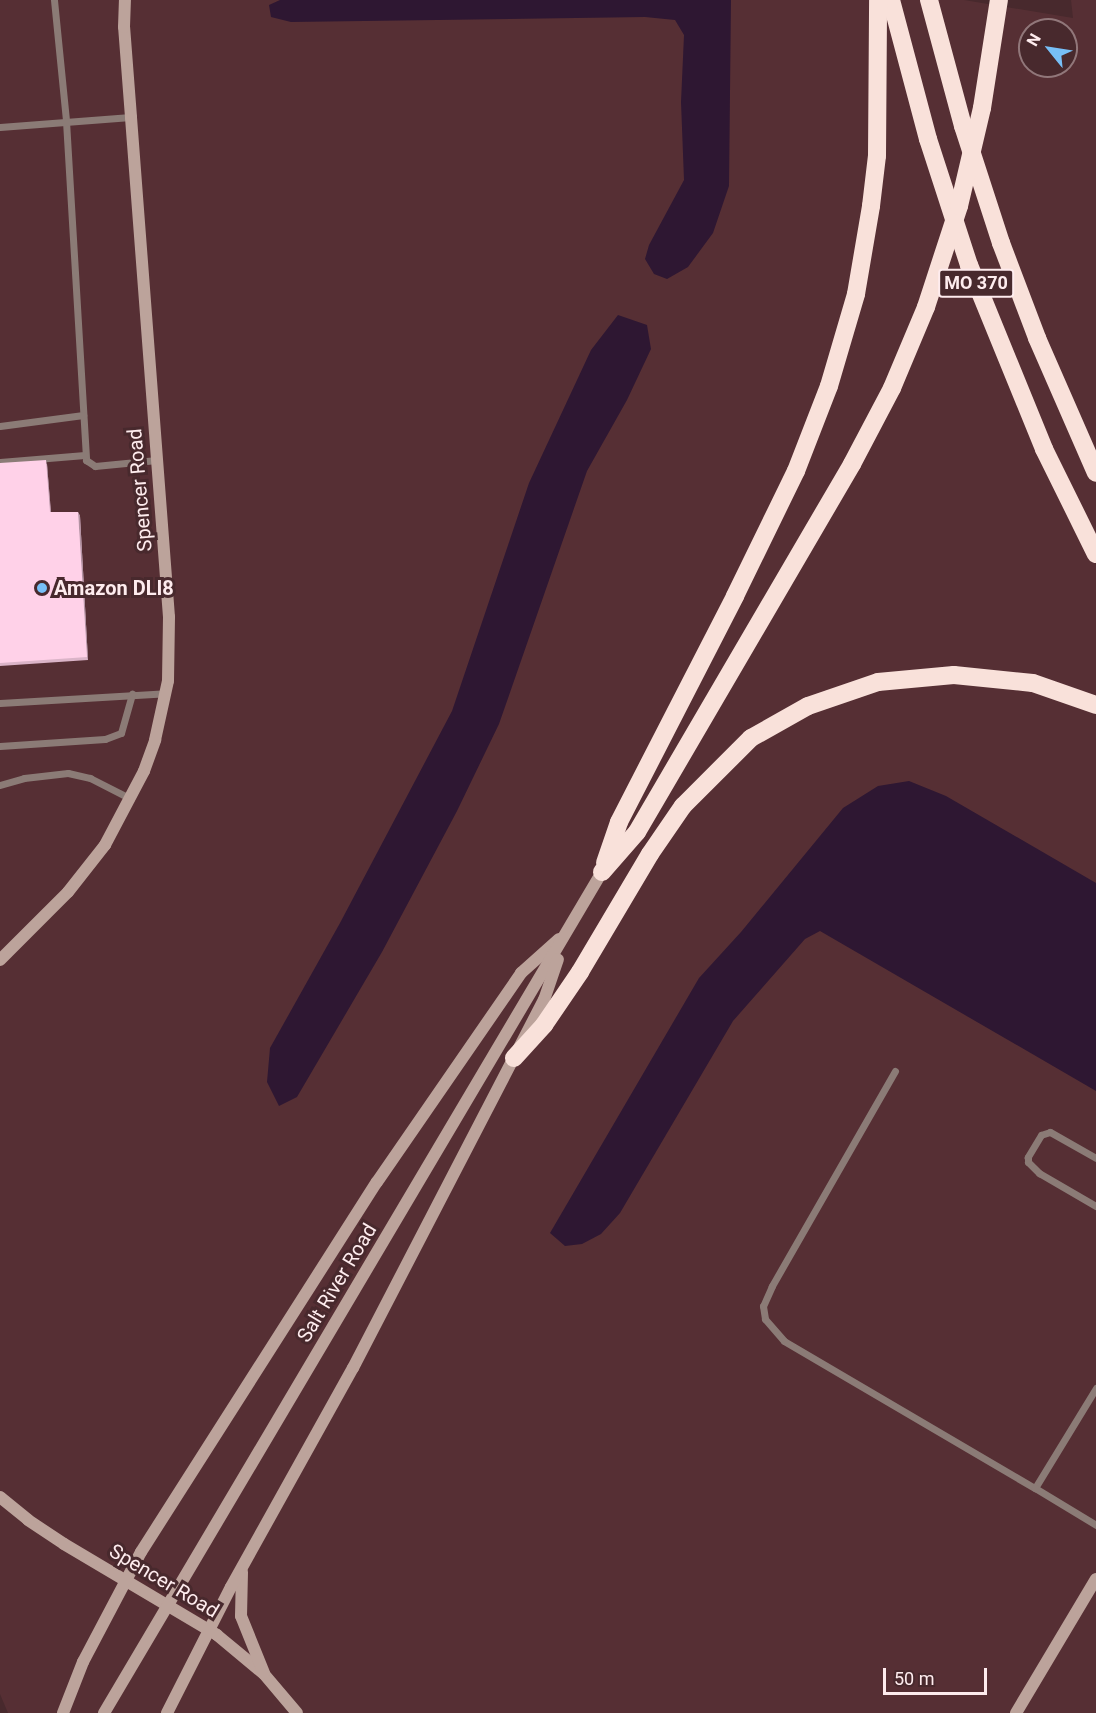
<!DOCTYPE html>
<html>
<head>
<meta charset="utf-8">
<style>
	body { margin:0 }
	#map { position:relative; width:1096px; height:1713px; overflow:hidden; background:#48292d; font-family:Roboto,sans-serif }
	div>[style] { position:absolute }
	.built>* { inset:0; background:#562f34 }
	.water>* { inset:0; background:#2e1732 }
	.lane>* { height:7px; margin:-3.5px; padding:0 3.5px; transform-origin:3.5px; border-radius:3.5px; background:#8b7b76 }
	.secondary>* { height:12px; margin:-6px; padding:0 6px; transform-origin:6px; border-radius:6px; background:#bca39b }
	.highway>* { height:18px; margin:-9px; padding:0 9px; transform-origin:9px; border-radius:9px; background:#f9e1da }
	.wall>* { inset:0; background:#dbb4c8 }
	.shaded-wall>* { inset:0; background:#b292a2 }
	.building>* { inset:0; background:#ffd1e8 }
	.dots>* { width:16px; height:16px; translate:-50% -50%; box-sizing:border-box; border:3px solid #48292d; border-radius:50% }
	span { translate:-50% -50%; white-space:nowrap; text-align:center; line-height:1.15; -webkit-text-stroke:6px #48292d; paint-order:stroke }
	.shield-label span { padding:2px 4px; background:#48292d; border:2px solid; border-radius:4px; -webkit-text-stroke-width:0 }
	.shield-label { font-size:18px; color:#feecee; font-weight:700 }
	.street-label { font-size:20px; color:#feecee }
	.poi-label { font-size:20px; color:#feecee; font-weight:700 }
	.left { translate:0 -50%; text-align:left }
	.north { position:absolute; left:1018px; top:18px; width:60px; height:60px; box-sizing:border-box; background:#48292d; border:2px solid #91777a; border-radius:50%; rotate:300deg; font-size:16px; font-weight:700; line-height:24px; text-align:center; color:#feecee }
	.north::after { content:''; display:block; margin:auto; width:21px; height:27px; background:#77bff7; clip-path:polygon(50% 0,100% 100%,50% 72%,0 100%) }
	.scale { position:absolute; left:883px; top:1668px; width:104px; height:27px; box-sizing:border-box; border:3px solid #feecee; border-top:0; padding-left:8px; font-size:18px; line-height:21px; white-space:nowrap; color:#feecee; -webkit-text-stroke:4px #48292d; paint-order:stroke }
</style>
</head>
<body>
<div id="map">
	<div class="built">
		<div style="clip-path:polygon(evenodd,0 0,964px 0,1073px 18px,1071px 0,1096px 0,1096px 1713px,8px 1713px,0 1694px,0 0,1030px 30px,1066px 30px,1066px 66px,1030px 66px,1030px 30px)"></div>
	</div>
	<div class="water">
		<div style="clip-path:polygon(280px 0,731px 0,729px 186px,713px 233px,688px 267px,667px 279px,654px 274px,645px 259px,649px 245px,684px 180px,681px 102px,684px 35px,675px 20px,645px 17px,291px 22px,271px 17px,269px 5px)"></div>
		<div style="clip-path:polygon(618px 315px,647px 325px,651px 349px,627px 400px,587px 471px,499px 724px,457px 811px,382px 952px,297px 1097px,279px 1106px,267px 1082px,270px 1048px,340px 923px,452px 711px,529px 483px,591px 350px)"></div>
		<div style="clip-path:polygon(909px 781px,946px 796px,1096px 883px,1096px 1091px,820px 931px,805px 939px,733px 1021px,620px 1213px,601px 1234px,582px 1244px,565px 1246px,550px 1233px,699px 978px,741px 932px,843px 808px,878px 786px)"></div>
	</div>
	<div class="lane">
		<div style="left:54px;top:0;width:122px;rotate:84.3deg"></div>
		<div style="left:66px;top:121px;width:340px;rotate:86.6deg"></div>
		<div style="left:86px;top:460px;width:11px;rotate:34deg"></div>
		<div style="left:95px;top:466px;width:62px;rotate:-5.5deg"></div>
		<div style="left:0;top:127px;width:131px;rotate:-4.4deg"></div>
		<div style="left:0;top:426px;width:84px;rotate:-7.5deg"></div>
		<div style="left:0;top:462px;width:85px;rotate:-4.7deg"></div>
		<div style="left:0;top:703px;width:166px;rotate:-3.4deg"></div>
		<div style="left:0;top:746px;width:105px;rotate:-3.8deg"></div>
		<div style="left:105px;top:739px;width:17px;rotate:-21deg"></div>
		<div style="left:121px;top:733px;width:41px;rotate:-74.2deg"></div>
		<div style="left:0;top:785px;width:25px;rotate:-16deg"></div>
		<div style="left:24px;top:778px;width:44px;rotate:-6.5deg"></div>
		<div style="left:68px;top:773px;width:23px;rotate:13deg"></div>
		<div style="left:90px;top:778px;width:46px;rotate:27.1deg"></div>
		<div style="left:895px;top:1071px;width:248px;rotate:119.8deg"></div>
		<div style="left:772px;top:1286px;width:22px;rotate:114deg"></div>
		<div style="left:763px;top:1306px;width:13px;rotate:81deg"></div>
		<div style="left:765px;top:1319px;width:29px;rotate:49deg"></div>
		<div style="left:784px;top:1341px;width:291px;rotate:30.4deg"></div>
		<div style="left:1096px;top:1158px;width:53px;rotate:-150.5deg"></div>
		<div style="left:1050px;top:1132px;width:9px;rotate:162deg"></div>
		<div style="left:1041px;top:1135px;width:26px;rotate:121deg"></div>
		<div style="left:1028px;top:1157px;width:5px;rotate:90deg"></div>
		<div style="left:1028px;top:1162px;width:16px;rotate:45deg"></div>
		<div style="left:1039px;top:1173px;width:66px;rotate:30.1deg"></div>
		<div style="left:1096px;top:1388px;width:117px;rotate:121.4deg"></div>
		<div style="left:1035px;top:1488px;width:71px;rotate:31.2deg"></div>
	</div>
	<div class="secondary">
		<div style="left:0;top:960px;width:96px;rotate:-45deg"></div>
		<div style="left:68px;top:892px;width:60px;rotate:-51.8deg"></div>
		<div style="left:105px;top:845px;width:84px;rotate:-62.2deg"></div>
		<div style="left:144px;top:771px;width:33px;rotate:-70deg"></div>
		<div style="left:155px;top:740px;width:60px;rotate:-77.6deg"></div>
		<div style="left:168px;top:681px;width:64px;rotate:-89.1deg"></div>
		<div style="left:169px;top:617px;width:501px;rotate:-94.35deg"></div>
		<div style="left:131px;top:117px;width:90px;rotate:-94.4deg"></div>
		<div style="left:124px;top:27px;width:27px;rotate:-88deg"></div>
		<div style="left:0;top:1497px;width:36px;rotate:39deg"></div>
		<div style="left:28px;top:1520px;width:43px;rotate:33.7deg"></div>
		<div style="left:64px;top:1544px;width:178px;rotate:30.7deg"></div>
		<div style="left:217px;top:1635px;width:61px;rotate:39.7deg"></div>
		<div style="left:264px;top:1674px;width:51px;rotate:49.8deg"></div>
		<div style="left:242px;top:1572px;width:44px;rotate:91.3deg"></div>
		<div style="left:241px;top:1616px;width:61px;rotate:68deg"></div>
		<div style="left:63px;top:1713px;width:55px;rotate:-68.6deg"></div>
		<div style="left:83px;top:1662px;width:124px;rotate:-62.2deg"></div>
		<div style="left:141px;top:1552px;width:439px;rotate:-57.5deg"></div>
		<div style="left:377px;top:1182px;width:254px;rotate:-55.4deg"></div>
		<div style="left:521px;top:973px;width:51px;rotate:-41.8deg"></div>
		<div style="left:104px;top:1713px;width:977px;rotate:-59.37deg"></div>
		<div style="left:167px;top:1713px;width:141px;rotate:-63.1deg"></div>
		<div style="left:231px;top:1587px;width:251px;rotate:-60.9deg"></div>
		<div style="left:353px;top:1368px;width:415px;rotate:-62.6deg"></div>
		<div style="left:544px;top:1000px;width:43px;rotate:-71.1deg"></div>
		<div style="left:1016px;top:1713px;width:156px;rotate:-59.2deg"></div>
	</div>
	<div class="highway">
		<div style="left:891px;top:0;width:144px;rotate:75.1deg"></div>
		<div style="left:928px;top:139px;width:133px;rotate:72deg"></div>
		<div style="left:969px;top:265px;width:199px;rotate:67.8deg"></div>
		<div style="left:1044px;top:449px;width:117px;rotate:63.7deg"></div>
		<div style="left:929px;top:0;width:131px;rotate:74.9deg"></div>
		<div style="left:963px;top:126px;width:123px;rotate:72deg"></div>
		<div style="left:1001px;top:243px;width:102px;rotate:69.2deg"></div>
		<div style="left:1037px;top:338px;width:147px;rotate:66.4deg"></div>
		<div style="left:605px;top:863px;width:43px;rotate:-71.1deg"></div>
		<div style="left:619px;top:822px;width:254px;rotate:-62.8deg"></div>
		<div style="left:735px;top:596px;width:139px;rotate:-64deg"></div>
		<div style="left:796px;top:471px;width:91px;rotate:-68.8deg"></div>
		<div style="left:829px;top:386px;width:96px;rotate:-73.6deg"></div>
		<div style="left:856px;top:294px;width:89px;rotate:-80.3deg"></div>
		<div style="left:871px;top:206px;width:50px;rotate:-83.2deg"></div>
		<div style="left:877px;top:156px;width:156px;rotate:-89.6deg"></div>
		<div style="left:602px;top:872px;width:53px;rotate:-48.8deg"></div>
		<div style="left:637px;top:832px;width:426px;rotate:-59.7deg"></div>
		<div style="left:852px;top:464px;width:86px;rotate:-62.2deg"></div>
		<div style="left:892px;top:388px;width:88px;rotate:-67.2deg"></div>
		<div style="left:926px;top:307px;width:106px;rotate:-71.9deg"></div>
		<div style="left:959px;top:206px;width:101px;rotate:-76.8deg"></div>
		<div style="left:982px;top:108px;width:109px;rotate:-81.1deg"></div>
		<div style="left:514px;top:1058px;width:45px;rotate:-47.7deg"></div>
		<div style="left:544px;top:1025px;width:64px;rotate:-55.8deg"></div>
		<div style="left:580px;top:972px;width:137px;rotate:-59.3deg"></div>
		<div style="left:650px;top:854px;width:58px;rotate:-55.5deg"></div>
		<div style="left:683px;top:806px;width:96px;rotate:-45deg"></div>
		<div style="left:751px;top:738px;width:65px;rotate:-29.3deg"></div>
		<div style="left:808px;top:706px;width:74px;rotate:-18.9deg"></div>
		<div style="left:878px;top:682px;width:76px;rotate:-5.3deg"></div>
		<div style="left:954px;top:675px;width:79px;rotate:5.8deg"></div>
		<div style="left:1033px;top:683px;width:67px;rotate:19.2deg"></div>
	</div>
	<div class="wall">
		<div style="clip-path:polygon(0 463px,47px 464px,51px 512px,78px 512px,80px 516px,88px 660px,0 666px)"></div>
	</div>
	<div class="shaded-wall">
		<div style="clip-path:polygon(46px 460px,47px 464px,51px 516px,50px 512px)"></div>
		<div style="clip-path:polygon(78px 512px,80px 516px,88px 660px,87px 657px)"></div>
	</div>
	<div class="building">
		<div style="clip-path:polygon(46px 460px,50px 512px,78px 512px,87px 657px,0 663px,0 463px)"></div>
	</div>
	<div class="dots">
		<div style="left:42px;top:588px;background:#77bff7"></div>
	</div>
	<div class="shield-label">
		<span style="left:976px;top:283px">MO 370</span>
	</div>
	<div class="street-label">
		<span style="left:140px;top:490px;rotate:-95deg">Spencer Road</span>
		<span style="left:337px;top:1283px;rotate:-59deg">Salt River Road</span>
		<span style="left:164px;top:1581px;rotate:31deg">Spencer Road</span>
	</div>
	<div class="poi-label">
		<span class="left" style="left:54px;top:588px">Amazon DLI8</span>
	</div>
	<div class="north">N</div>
	<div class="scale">50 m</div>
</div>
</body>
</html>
